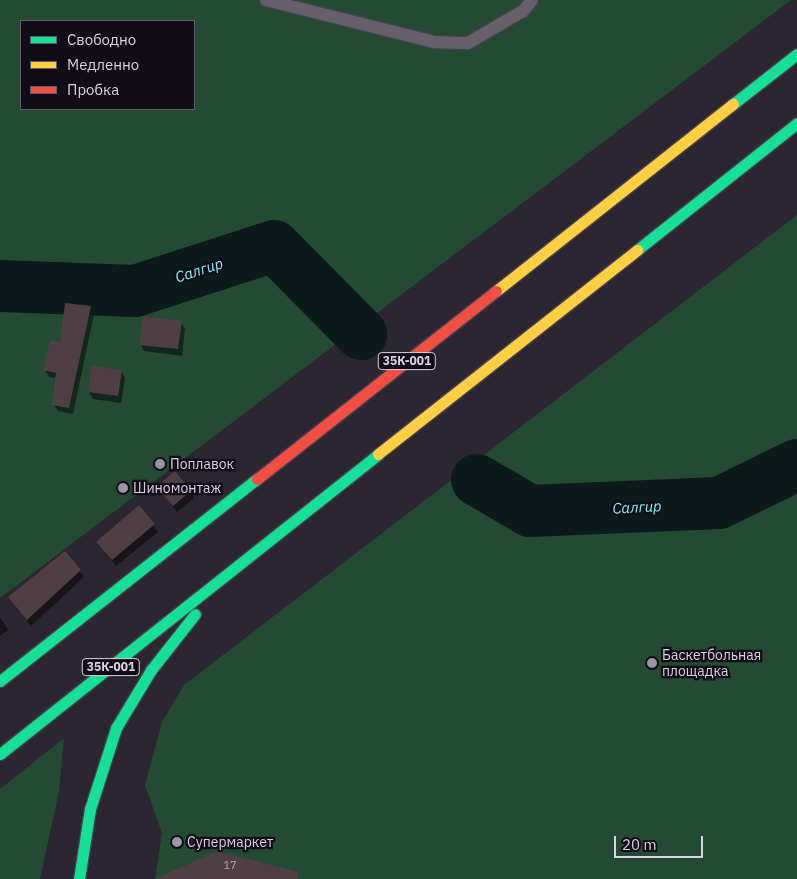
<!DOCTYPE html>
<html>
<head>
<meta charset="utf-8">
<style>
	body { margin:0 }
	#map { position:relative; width:797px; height:879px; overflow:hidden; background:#2c2532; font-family:"IBM Plex Sans",sans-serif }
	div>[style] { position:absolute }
	.green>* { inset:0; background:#234b34 }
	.shadow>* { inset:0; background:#0007 }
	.river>* { height:52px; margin:-26px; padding:0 26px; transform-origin:26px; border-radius:26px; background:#0d1a1c }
	.building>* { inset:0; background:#4f3e44 }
	.roads { filter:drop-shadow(1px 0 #48414e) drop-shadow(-1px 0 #48414e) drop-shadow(0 1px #48414e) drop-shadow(0 -1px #48414e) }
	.lane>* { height:12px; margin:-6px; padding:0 6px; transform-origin:6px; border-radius:6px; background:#66606b }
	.fast>* { height:11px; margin:-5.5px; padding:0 5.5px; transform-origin:5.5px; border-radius:5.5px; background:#16e098 }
	.slow>* { height:11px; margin:-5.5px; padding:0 5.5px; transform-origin:5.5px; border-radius:5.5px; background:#ffcf43 }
	.jam>* { height:11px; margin:-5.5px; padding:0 5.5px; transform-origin:5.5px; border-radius:5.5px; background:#f24e42 }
	.dots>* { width:14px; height:14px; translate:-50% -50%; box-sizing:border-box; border:2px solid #120c17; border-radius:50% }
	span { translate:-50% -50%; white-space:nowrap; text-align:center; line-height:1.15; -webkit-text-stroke:4.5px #120c17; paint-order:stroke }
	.number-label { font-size:11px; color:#b7acba }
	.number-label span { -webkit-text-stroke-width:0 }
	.shield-label span { padding:1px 4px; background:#120c17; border:1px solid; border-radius:4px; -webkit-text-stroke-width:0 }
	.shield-label { font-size:12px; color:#dad1e2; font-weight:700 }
	.poi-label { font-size:14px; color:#dad1e2 }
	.left { translate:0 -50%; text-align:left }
	.water-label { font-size:15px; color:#80f1f8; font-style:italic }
	.legend { position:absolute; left:20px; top:20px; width:175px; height:90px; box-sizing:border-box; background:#120c17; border:1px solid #625b68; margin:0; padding:6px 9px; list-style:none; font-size:15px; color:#dad1e2 }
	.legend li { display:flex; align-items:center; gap:10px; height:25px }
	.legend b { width:25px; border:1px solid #625b68 }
	.scale { position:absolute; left:614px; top:836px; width:89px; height:22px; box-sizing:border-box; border:2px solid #dad1e2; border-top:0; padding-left:6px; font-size:15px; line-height:18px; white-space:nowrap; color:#dad1e2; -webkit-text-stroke:4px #120c17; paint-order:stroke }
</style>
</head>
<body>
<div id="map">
	<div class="green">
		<div style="clip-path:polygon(evenodd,0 0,791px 0,0 598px,0 0,21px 21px,194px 21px,194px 109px,21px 109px,21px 21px)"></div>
		<div style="clip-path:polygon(797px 215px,797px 879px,155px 879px,162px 833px,145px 785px,162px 722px,184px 685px)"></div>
		<div style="clip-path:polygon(64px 738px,59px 791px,40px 879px,0 879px,0 789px)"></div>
	</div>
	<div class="shadow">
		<div style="clip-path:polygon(90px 307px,94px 314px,73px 414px,58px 411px,54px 405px,57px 378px,49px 377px,45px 370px)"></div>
		<div style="clip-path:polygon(181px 322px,185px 329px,182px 356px,144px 351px,140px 344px)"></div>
		<div style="clip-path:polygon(92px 367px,121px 371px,125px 378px,121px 403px,93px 399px,89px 392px)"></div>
		<div style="clip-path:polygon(158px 487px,190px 491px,194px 498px,177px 512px)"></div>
		<div style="clip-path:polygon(139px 507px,158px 532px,116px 566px,97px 542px)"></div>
		<div style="clip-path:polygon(65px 553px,84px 577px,31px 626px,9px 597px)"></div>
		<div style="clip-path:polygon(0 617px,8px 630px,0 636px)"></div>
	</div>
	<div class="river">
		<div style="left:0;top:286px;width:135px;rotate:2.1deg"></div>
		<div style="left:135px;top:291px;width:146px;rotate:-17.9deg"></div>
		<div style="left:274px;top:246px;width:124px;rotate:45.3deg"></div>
		<div style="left:477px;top:480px;width:61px;rotate:30.3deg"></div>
		<div style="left:530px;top:511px;width:189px;rotate:-2.4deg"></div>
		<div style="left:719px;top:503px;width:87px;rotate:-26deg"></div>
	</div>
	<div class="building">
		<div style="clip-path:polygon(65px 303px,91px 306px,69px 408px,52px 405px,56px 373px,43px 370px,50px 340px,60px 342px)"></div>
		<div style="clip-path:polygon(143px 316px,182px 321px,178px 349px,139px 345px)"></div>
		<div style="clip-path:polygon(91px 366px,122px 370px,118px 396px,88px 392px)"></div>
		<div style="clip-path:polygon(175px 471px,191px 491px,173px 506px,156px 487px)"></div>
		<div style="clip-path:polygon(139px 505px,155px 524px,112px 560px,96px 542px)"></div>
		<div style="clip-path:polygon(65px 551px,81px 570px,27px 620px,8px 597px)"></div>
		<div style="clip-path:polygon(217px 851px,298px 872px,297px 879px,155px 879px)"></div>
	</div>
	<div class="roads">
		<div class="lane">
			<div style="left:266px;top:0;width:173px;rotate:14deg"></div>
			<div style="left:434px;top:42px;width:34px;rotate:2deg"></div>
			<div style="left:468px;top:43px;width:64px;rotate:-30.2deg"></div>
			<div style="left:523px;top:11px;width:14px;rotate:-51deg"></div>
		</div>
		<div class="fast">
			<div style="left:733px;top:104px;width:81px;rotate:-38deg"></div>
			<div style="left:637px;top:250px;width:204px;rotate:-38.4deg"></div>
			<div style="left:0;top:681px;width:327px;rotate:-38.2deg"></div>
			<div style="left:0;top:754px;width:483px;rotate:-38.4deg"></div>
			<div style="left:79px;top:879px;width:71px;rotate:-81.1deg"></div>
			<div style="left:90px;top:809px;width:85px;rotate:-72.2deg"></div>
			<div style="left:116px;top:728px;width:68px;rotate:-58.9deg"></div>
			<div style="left:151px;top:670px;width:71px;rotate:-51.8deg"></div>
		</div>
		<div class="slow">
			<div style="left:496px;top:291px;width:302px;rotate:-38.3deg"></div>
			<div style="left:378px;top:454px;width:330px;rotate:-38.2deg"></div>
		</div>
		<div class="jam">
			<div style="left:257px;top:479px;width:304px;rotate:-38.2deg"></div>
		</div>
	</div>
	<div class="dots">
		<div style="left:160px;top:464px;background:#9d95a4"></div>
		<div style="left:123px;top:488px;background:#9d95a4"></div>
		<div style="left:652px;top:663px;background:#9d95a4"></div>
		<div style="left:177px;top:842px;background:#9d95a4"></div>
	</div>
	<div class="number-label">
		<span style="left:230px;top:865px">17</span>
	</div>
	<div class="shield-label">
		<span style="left:407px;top:361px">35К-001</span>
		<span style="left:111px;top:667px">35К-001</span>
	</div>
	<div class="poi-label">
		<span class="left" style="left:170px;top:464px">Поплавок</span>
		<span class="left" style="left:133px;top:488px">Шиномонтаж</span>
		<span class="left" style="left:662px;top:663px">Баскетбольная<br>площадка</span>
		<span class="left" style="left:187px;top:842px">Супермаркет</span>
	</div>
	<div class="water-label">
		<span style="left:199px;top:270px;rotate:-18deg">Салгир</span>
		<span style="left:637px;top:507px;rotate:-3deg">Салгир</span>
	</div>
	<ul class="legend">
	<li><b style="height:6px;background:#16e098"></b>Свободно</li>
	<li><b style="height:6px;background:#ffcf43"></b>Медленно</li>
	<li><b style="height:6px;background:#f24e42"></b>Пробка</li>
	</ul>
	<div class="scale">20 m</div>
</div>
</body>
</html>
